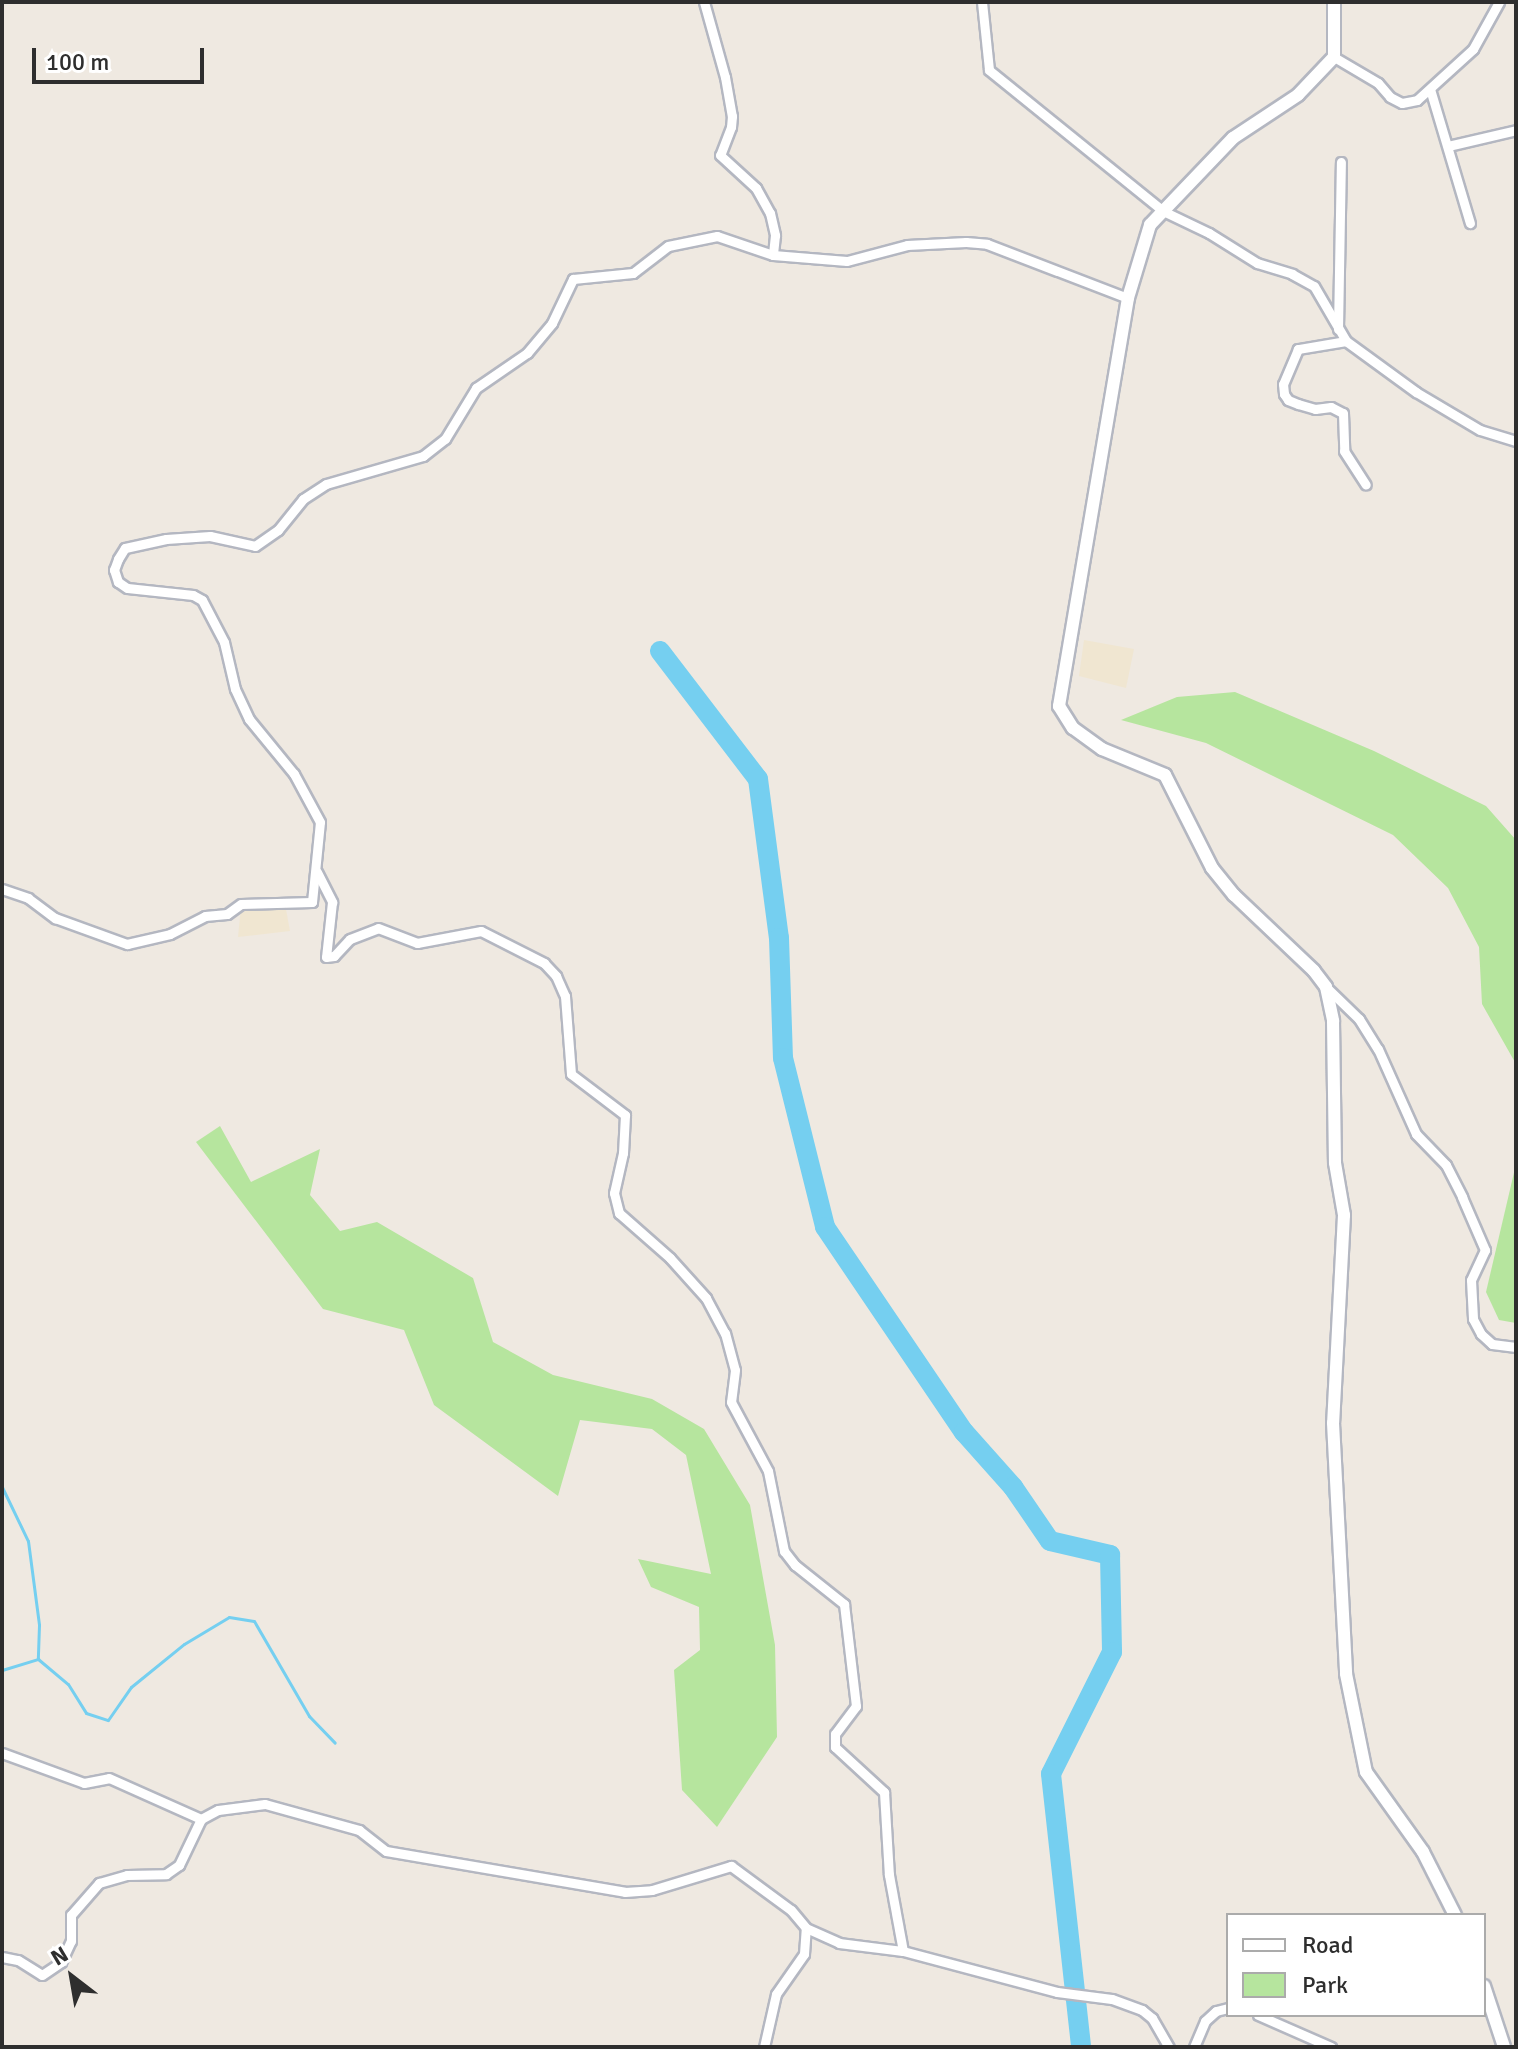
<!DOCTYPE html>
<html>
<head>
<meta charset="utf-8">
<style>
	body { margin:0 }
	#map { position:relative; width:1518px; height:2049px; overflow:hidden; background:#efe9e1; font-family:Signika,sans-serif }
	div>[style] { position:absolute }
	.education>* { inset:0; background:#f0e6d1 }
	.green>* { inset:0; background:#b6e59e }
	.stream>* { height:3px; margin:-1.5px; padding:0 1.5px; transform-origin:1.5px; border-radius:1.5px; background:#75cff0 }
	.river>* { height:20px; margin:-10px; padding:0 10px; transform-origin:10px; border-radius:10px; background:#75cff0 }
	.roads { filter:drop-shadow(2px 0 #b4b7c1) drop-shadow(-2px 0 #b4b7c1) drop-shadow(0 2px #b4b7c1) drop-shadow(0 -2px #b4b7c1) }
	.minor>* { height:9px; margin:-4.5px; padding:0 4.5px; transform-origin:4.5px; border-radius:4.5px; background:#fff }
	.tertiary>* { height:12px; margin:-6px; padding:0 6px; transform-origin:6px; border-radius:6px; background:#fff }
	span { translate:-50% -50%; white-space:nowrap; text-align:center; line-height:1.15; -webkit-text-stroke:6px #fff; paint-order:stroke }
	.frame { position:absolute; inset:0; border:4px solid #2e2e2e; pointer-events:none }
	.legend { position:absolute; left:1226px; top:1913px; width:260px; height:104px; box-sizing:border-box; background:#fff; border:2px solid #ababab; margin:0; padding:10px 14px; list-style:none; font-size:24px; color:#2e2e2e }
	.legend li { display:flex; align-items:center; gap:16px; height:40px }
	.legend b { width:40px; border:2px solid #ababab }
	.north { position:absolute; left:32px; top:1937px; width:80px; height:80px; -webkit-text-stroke:6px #fff; paint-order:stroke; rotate:329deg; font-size:22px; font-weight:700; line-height:32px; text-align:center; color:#2e2e2e }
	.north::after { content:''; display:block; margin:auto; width:28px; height:36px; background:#2e2e2e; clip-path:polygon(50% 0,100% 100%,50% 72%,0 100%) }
	.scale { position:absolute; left:32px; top:48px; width:172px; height:36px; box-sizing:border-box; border:4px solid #2e2e2e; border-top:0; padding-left:10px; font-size:24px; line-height:28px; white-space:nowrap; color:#2e2e2e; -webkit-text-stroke:6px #fff; paint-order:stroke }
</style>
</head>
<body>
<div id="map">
	<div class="education">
		<div style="clip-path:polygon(1084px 640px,1134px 649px,1126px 688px,1079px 676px)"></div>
		<div style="clip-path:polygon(285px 904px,290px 931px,238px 937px,241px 907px)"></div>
	</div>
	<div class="green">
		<div style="clip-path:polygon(1235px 692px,1374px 751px,1486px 806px,1516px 840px,1516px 1064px,1482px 1004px,1479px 947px,1448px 888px,1393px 835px,1206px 743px,1121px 720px,1177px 697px)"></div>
		<div style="clip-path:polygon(220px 1126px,251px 1182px,320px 1149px,310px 1195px,340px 1231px,377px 1222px,473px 1278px,493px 1342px,553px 1375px,652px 1399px,704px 1429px,750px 1505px,775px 1645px,777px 1737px,717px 1827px,682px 1790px,674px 1670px,700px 1650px,699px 1607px,651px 1587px,638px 1559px,711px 1574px,686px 1455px,652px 1429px,580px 1420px,558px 1496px,434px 1405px,404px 1330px,323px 1309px,196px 1142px)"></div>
		<div style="clip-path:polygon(1516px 1164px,1516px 1323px,1499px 1320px,1486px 1292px)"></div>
	</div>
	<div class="stream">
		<div style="left:2px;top:1487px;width:60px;rotate:64.3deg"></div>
		<div style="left:28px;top:1541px;width:85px;rotate:82.5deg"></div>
		<div style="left:39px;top:1625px;width:34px;rotate:92deg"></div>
		<div style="left:2px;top:1670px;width:38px;rotate:-17deg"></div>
		<div style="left:38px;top:1659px;width:39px;rotate:40deg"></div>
		<div style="left:68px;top:1684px;width:34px;rotate:58deg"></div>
		<div style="left:86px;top:1713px;width:23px;rotate:18deg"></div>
		<div style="left:108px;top:1720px;width:40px;rotate:-55.1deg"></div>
		<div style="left:131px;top:1687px;width:68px;rotate:-39.1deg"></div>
		<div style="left:184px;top:1644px;width:52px;rotate:-31deg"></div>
		<div style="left:229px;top:1617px;width:25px;rotate:9deg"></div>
		<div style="left:254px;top:1621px;width:110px;rotate:59.9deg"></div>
		<div style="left:309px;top:1716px;width:37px;rotate:46deg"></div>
	</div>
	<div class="river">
		<div style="left:660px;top:651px;width:161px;rotate:52.6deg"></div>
		<div style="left:758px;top:779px;width:160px;rotate:82.5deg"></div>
		<div style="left:779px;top:938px;width:120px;rotate:88.1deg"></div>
		<div style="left:783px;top:1058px;width:174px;rotate:76deg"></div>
		<div style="left:825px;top:1227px;width:248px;rotate:55.9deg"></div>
		<div style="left:964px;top:1432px;width:74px;rotate:48.3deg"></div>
		<div style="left:1013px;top:1487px;width:65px;rotate:55.6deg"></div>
		<div style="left:1050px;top:1541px;width:62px;rotate:13.1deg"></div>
		<div style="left:1110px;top:1555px;width:97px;rotate:88.8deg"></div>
		<div style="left:1112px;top:1652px;width:136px;rotate:116.6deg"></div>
		<div style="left:1051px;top:1774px;width:275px;rotate:83.7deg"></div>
	</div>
	<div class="roads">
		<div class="minor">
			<div style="left:704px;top:2px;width:78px;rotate:74.4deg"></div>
			<div style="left:725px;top:77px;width:40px;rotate:80deg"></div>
			<div style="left:732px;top:116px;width:11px;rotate:95deg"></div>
			<div style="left:731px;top:127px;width:30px;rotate:111deg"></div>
			<div style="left:720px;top:155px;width:49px;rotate:42.5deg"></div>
			<div style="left:756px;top:188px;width:29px;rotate:61deg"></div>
			<div style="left:770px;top:213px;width:23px;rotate:77deg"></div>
			<div style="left:775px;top:235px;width:20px;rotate:96deg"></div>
			<div style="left:982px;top:2px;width:68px;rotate:84.1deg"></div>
			<div style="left:989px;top:70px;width:224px;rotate:39deg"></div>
			<div style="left:1163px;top:211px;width:51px;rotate:25.6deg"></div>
			<div style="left:1209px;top:233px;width:57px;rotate:32deg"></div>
			<div style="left:1257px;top:263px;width:37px;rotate:17deg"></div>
			<div style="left:1292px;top:274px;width:25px;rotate:29deg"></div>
			<div style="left:1314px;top:286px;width:64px;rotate:59.8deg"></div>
			<div style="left:1346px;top:341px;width:87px;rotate:36.1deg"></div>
			<div style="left:1416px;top:392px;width:74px;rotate:30.7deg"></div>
			<div style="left:1480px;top:430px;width:38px;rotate:17deg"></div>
			<div style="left:1334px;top:57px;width:51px;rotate:30.6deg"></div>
			<div style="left:1378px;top:83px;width:18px;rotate:49deg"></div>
			<div style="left:1390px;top:97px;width:13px;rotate:27deg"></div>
			<div style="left:1402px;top:103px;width:15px;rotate:-11deg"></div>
			<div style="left:1417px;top:100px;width:76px;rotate:-42.3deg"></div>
			<div style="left:1473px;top:49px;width:54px;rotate:-61deg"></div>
			<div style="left:1430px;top:89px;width:140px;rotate:73.4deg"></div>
			<div style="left:1448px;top:146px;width:70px;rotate:-13.2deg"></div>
			<div style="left:1338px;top:329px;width:167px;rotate:-89deg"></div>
			<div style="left:1346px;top:341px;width:49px;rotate:170.5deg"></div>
			<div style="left:1298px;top:349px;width:38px;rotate:113deg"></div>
			<div style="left:1283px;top:384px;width:10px;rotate:84deg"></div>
			<div style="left:1284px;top:394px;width:7px;rotate:56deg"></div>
			<div style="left:1288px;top:400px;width:11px;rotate:22deg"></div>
			<div style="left:1298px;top:404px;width:18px;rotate:16deg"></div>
			<div style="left:1315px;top:409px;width:16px;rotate:-7deg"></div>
			<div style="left:1331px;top:407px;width:13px;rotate:27deg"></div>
			<div style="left:1343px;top:413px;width:38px;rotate:88deg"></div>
			<div style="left:1344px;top:451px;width:40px;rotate:57.1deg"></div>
			<div style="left:317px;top:872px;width:34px;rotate:63deg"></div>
			<div style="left:332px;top:902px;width:55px;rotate:96.2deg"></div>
			<div style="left:326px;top:957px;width:8px;rotate:-7deg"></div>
			<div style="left:334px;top:956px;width:23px;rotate:-47deg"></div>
			<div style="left:350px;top:939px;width:30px;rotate:-21deg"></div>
			<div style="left:378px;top:928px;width:42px;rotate:21deg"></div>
			<div style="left:417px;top:943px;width:65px;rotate:-10.6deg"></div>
			<div style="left:481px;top:931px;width:71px;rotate:26.9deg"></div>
			<div style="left:544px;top:963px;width:18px;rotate:47deg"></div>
			<div style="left:556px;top:976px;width:22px;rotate:66deg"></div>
			<div style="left:565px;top:996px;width:78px;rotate:85.6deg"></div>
			<div style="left:571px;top:1074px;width:68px;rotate:37.2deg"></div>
			<div style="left:625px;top:1115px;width:38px;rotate:93deg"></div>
			<div style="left:623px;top:1153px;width:41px;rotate:102.7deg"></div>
			<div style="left:614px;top:1193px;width:21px;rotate:76deg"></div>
			<div style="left:619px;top:1213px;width:68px;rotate:41.4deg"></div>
			<div style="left:670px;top:1258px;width:54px;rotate:48deg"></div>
			<div style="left:706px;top:1298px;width:40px;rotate:62deg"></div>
			<div style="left:725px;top:1333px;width:38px;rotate:75deg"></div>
			<div style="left:735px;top:1370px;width:32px;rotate:97deg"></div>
			<div style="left:731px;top:1402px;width:78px;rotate:61.8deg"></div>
			<div style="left:768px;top:1471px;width:82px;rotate:78.7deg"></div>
			<div style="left:784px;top:1551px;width:18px;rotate:52deg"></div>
			<div style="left:795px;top:1565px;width:63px;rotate:38.5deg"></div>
			<div style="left:844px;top:1604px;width:103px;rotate:83.3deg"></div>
			<div style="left:856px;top:1706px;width:35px;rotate:127deg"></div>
			<div style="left:835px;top:1734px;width:13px;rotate:90deg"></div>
			<div style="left:835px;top:1747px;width:67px;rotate:42.6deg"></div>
			<div style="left:884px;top:1792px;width:83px;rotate:86.6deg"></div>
			<div style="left:889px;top:1875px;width:77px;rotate:79.6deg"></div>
			<div style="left:903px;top:1951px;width:159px;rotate:14.9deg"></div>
			<div style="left:1057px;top:1992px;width:55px;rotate:7.3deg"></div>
			<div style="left:1112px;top:1999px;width:32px;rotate:20deg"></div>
			<div style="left:1142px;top:2010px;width:13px;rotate:39deg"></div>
			<div style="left:1152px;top:2018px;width:34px;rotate:60deg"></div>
			<div style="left:2px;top:889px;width:28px;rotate:19deg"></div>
			<div style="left:28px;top:898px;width:34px;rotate:37deg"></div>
			<div style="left:55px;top:918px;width:77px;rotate:19.9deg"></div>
			<div style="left:127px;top:944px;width:44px;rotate:-13.1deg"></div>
			<div style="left:170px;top:934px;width:39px;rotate:-27deg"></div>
			<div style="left:205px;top:916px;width:22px;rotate:-5deg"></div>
			<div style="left:227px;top:914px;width:17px;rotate:-36deg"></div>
			<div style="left:241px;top:904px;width:71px;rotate:-1.6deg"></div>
			<div style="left:312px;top:902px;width:80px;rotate:-84.3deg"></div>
			<div style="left:320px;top:822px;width:55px;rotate:-118.4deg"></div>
			<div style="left:294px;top:774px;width:71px;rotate:-129.3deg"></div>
			<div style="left:249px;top:719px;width:33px;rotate:-115deg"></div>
			<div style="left:235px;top:689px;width:48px;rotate:-103.2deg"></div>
			<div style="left:224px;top:642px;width:47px;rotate:-117.6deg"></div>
			<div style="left:202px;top:600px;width:10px;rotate:-151deg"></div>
			<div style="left:193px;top:595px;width:66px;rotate:-173.9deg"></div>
			<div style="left:127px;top:588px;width:11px;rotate:-146deg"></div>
			<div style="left:118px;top:582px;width:13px;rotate:-108deg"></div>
			<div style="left:114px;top:570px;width:12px;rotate:-70deg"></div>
			<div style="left:118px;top:559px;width:13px;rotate:-58deg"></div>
			<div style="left:125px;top:548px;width:42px;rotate:-12.4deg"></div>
			<div style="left:166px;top:539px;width:44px;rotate:-3.9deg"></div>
			<div style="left:210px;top:536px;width:46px;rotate:12.5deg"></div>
			<div style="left:255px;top:546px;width:28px;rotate:-35deg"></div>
			<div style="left:278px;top:530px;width:40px;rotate:-51deg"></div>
			<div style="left:303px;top:499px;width:27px;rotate:-33deg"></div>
			<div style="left:326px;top:484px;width:101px;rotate:-16.1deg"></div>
			<div style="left:423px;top:456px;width:28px;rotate:-38deg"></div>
			<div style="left:445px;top:439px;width:60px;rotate:-58.7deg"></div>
			<div style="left:476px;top:388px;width:62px;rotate:-34.5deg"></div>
			<div style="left:527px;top:353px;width:39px;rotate:-50deg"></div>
			<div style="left:552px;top:323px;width:49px;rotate:-64.5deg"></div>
			<div style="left:573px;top:279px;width:60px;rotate:-5.7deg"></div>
			<div style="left:633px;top:273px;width:44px;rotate:-37.6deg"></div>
			<div style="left:668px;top:246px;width:50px;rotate:-11.5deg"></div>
			<div style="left:717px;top:236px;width:59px;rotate:18.7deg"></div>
			<div style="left:773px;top:255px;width:74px;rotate:4.6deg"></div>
			<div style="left:847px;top:261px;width:62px;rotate:-14.9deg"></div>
			<div style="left:907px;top:245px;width:59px;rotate:-2.9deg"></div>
			<div style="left:966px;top:242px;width:21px;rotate:5deg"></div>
			<div style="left:987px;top:244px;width:151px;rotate:21deg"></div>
			<div style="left:1326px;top:987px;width:46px;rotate:44.1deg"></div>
			<div style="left:1359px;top:1019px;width:36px;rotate:58deg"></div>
			<div style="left:1378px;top:1049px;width:93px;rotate:65.9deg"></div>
			<div style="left:1416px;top:1134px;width:43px;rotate:45.9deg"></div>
			<div style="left:1446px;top:1165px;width:36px;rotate:63deg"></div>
			<div style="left:1462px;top:1197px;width:58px;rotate:66.5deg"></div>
			<div style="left:1485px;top:1250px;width:33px;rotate:115deg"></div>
			<div style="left:1471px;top:1280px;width:39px;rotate:87deg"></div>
			<div style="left:1473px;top:1319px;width:17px;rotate:62deg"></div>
			<div style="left:1481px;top:1334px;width:15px;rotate:42deg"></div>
			<div style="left:1492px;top:1344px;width:24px;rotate:7deg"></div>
			<div style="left:2px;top:1753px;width:87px;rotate:20.1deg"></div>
			<div style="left:84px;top:1783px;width:25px;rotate:-11deg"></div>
			<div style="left:109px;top:1778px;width:101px;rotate:24deg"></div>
			<div style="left:2px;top:1957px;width:16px;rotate:11deg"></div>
			<div style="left:18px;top:1960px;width:28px;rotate:32deg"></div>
			<div style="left:42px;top:1975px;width:23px;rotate:-34deg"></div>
			<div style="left:61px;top:1962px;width:23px;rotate:-65deg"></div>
			<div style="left:71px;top:1941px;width:26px;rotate:-90deg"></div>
			<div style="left:71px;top:1915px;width:43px;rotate:-48.8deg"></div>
			<div style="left:99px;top:1883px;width:29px;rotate:-16deg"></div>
			<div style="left:127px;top:1875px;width:39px;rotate:-1deg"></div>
			<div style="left:166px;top:1874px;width:16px;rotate:-35deg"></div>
			<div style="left:179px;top:1865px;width:51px;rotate:-64.4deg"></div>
			<div style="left:201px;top:1819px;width:19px;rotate:-28deg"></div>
			<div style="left:218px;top:1810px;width:47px;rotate:-7.3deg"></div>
			<div style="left:265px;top:1804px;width:98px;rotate:15.5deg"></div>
			<div style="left:359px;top:1830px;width:34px;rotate:38deg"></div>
			<div style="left:386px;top:1851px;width:242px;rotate:9.7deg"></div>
			<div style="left:625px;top:1892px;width:27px;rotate:-4deg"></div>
			<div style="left:652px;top:1890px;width:83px;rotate:-16.9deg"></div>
			<div style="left:731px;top:1866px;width:74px;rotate:36.3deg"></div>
			<div style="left:791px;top:1910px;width:23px;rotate:50deg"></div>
			<div style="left:806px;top:1928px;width:36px;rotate:24deg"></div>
			<div style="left:839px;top:1943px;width:64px;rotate:7.1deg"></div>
			<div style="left:1258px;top:2015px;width:80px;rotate:23.7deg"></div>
			<div style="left:764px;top:2047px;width:54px;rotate:-77.2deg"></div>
			<div style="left:776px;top:1994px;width:49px;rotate:-55deg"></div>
			<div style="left:804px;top:1954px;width:26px;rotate:-86deg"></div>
			<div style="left:1194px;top:2047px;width:28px;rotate:-67deg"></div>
			<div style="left:1205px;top:2021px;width:15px;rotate:-42deg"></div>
			<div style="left:1216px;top:2011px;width:12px;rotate:-14deg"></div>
		</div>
		<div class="tertiary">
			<div style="left:1334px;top:2px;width:55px;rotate:90deg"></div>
			<div style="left:1334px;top:57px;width:52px;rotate:133.5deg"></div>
			<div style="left:1298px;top:95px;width:78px;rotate:146.5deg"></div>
			<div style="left:1233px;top:138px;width:120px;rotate:133.7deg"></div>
			<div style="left:1150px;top:225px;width:76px;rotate:106.8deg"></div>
			<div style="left:1128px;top:298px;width:414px;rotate:99.6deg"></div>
			<div style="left:1059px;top:706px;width:26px;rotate:58deg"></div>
			<div style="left:1073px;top:728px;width:36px;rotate:36deg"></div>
			<div style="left:1102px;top:749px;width:68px;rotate:22.4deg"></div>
			<div style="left:1165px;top:775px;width:104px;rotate:63.2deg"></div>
			<div style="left:1212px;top:868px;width:35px;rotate:51deg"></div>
			<div style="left:1234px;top:895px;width:110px;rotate:43.5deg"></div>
			<div style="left:1314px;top:971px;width:20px;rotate:53deg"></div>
			<div style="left:1326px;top:987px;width:35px;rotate:78deg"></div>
			<div style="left:1333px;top:1021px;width:142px;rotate:89.2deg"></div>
			<div style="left:1335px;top:1163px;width:53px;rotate:80.2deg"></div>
			<div style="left:1344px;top:1215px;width:208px;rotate:93deg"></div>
			<div style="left:1333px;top:1423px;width:251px;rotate:87deg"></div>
			<div style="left:1346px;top:1674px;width:100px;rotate:78.5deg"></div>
			<div style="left:1366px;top:1772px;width:98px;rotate:54.5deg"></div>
			<div style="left:1423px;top:1852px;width:71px;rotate:63.1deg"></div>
			<div style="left:1484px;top:1986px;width:64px;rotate:71.8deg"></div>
		</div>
	</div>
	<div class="frame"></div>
	<ul class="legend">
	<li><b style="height:10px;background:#fff"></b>Road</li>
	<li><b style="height:22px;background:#b6e59e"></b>Park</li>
	</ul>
	<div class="north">N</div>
	<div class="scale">100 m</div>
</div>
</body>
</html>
